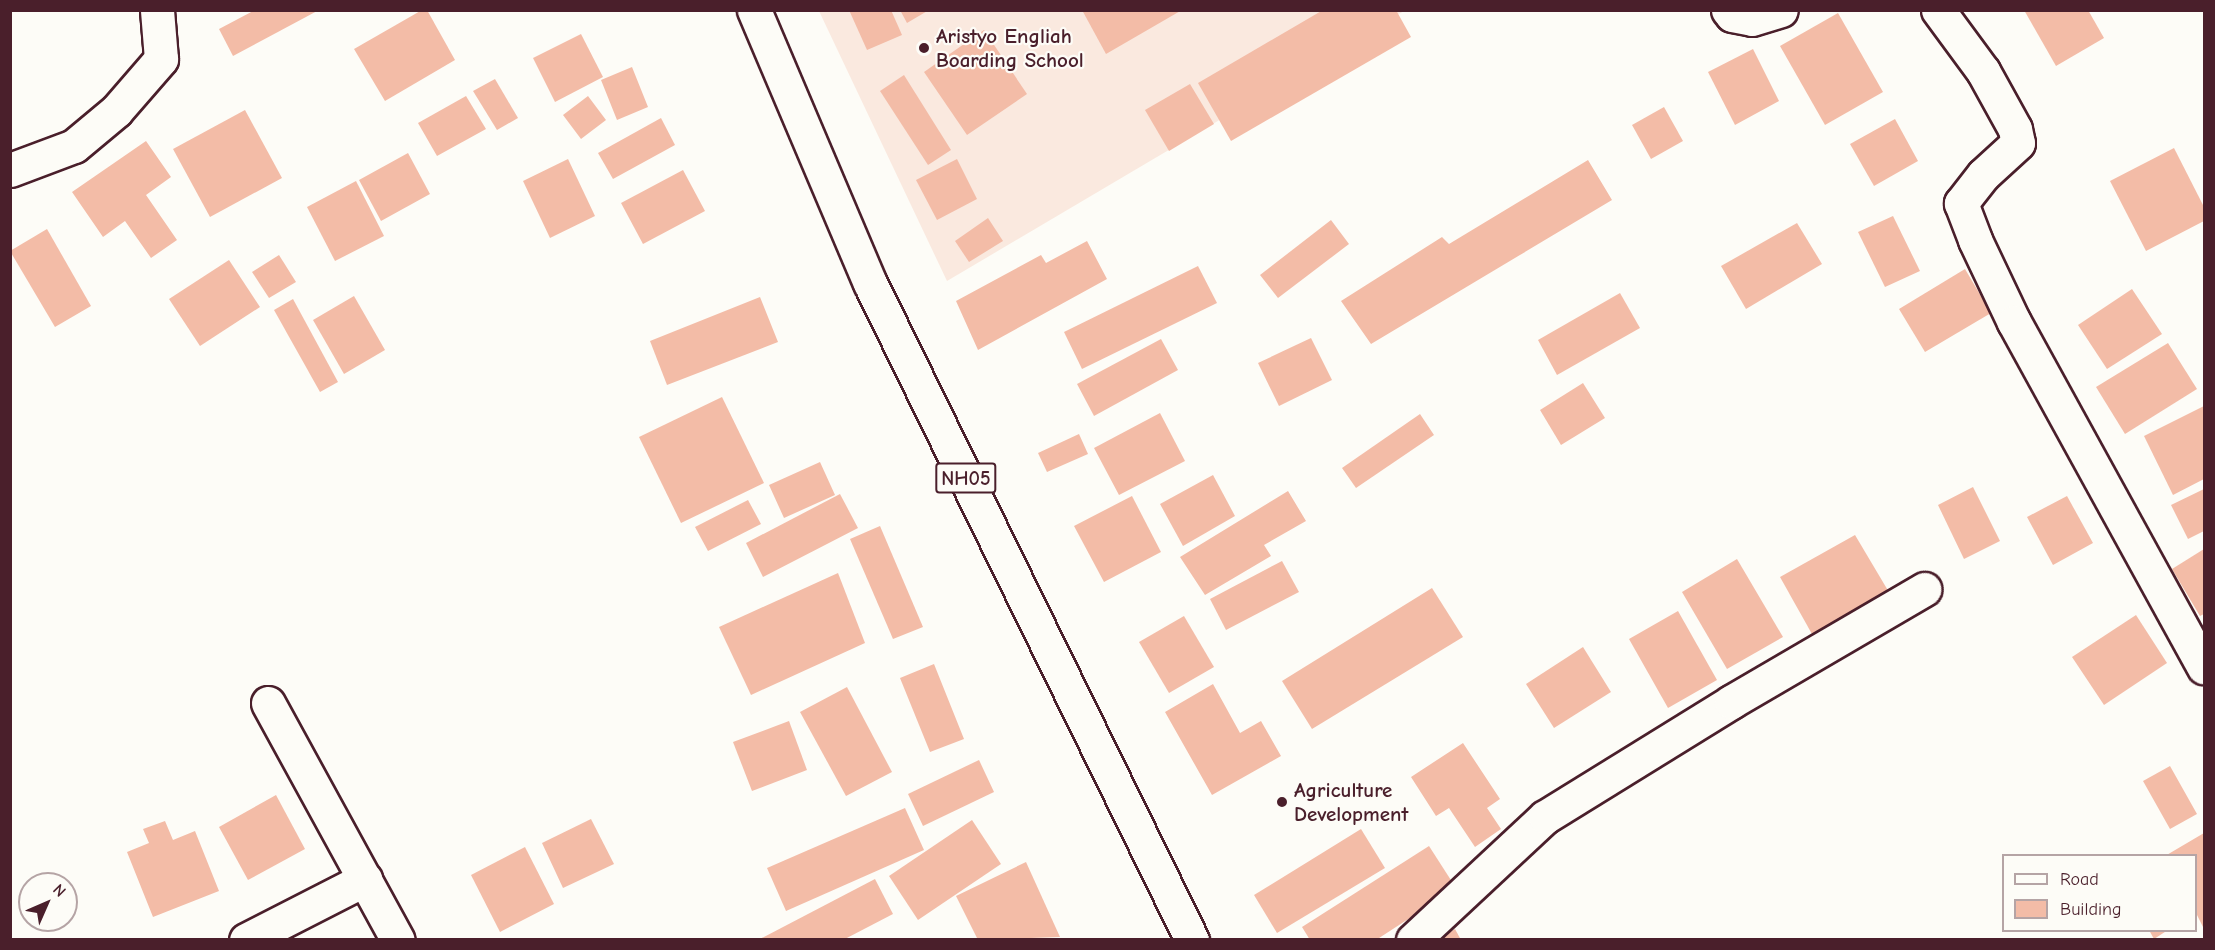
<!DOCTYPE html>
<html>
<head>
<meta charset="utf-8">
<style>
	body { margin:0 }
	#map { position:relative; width:2215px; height:950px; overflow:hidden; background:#fdfcf7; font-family:"Comic Neue",sans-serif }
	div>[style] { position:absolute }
	.built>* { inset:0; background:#fae9df }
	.building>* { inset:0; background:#f3bca7 }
	.roads { filter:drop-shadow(2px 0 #4a1f2b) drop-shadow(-2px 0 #4a1f2b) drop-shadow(0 2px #4a1f2b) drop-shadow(0 -2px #4a1f2b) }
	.minor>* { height:33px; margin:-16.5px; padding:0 16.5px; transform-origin:16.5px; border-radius:16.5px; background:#fdfcf7 }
	.major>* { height:33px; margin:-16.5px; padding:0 16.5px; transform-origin:16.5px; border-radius:16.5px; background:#fdfcf7 }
	.dots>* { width:16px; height:16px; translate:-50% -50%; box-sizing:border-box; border:3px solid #fdfcf7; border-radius:50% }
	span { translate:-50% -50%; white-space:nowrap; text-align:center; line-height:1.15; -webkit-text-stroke:4.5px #fdfcf7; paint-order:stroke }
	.shield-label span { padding:2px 4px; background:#fdfcf7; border:2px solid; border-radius:4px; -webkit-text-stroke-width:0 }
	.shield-label { font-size:20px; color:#4a1f2b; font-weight:700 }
	.poi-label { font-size:21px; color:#4a1f2b; font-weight:700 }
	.left { translate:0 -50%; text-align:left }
	.frame { position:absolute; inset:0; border:12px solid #4a1f2b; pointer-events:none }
	.legend { position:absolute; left:2002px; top:854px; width:195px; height:78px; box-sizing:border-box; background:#fdfcf7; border:2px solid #b5a4a5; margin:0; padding:8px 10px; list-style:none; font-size:18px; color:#4a1f2b }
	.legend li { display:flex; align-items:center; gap:12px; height:30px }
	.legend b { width:30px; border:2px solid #b5a4a5 }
	.north { position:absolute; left:18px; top:872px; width:60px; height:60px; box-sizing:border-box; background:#fdfcf7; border:2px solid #b5a4a5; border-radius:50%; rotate:45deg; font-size:16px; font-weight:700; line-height:24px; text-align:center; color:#4a1f2b }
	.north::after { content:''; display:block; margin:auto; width:21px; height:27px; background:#4a1f2b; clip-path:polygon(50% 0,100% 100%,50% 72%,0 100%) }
</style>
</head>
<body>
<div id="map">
	<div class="built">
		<div style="clip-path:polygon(819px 11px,1404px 11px,947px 281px)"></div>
	</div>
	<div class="building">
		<div style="clip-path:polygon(255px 10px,319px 10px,233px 56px,219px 29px)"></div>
		<div style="clip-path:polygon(422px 10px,427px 10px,455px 60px,385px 101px,354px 49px)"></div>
		<div style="clip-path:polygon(849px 10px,891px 10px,902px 35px,867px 50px)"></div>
		<div style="clip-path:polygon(900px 10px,929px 10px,907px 23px)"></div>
		<div style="clip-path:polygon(1082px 10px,1182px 10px,1106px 54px)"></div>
		<div style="clip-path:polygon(1323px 10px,1396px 10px,1411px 37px,1231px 141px,1198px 83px)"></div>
		<div style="clip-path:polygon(2024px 10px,2088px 10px,2104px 38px,2056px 66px)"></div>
		<div style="clip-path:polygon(1838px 13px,1883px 92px,1825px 125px,1780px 46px)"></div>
		<div style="clip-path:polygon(984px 30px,1027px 94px,967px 135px,924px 72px)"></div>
		<div style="clip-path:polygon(581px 34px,603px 77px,555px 102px,533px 58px)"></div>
		<div style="clip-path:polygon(1753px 49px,1779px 101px,1735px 125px,1708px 72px)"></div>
		<div style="clip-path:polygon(632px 67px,648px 107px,617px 120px,601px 80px)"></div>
		<div style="clip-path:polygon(904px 75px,951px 150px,928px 165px,880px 91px)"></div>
		<div style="clip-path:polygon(495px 79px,518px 118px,497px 130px,473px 91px)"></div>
		<div style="clip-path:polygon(1190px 84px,1214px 124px,1169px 151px,1145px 110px)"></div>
		<div style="clip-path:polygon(466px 96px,486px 129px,437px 156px,418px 123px)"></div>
		<div style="clip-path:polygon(588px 96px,606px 120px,581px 139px,563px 115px)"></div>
		<div style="clip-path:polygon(1664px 107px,1683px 141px,1651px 159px,1632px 125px)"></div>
		<div style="clip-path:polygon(245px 110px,282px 178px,210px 217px,173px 149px)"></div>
		<div style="clip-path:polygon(661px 118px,675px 145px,613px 179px,598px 153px)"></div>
		<div style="clip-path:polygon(1895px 119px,1918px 161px,1874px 186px,1850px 144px)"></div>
		<div style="clip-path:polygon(146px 141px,171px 177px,146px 195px,177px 240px,151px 258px,125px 221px,103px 237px,72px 192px)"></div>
		<div style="clip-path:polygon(2174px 148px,2204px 207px,2204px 221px,2146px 251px,2110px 181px)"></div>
		<div style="clip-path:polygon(408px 153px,430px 194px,381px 221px,359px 180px)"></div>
		<div style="clip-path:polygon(568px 159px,595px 216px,550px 238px,523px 181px)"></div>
		<div style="clip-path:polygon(957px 159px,977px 199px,937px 220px,916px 180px)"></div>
		<div style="clip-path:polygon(1588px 160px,1612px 200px,1371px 344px,1341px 301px,1442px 237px,1449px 244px)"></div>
		<div style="clip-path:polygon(683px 170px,705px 211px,643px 244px,621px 203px)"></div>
		<div style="clip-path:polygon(356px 181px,384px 236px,335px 261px,307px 207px)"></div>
		<div style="clip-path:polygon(1893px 216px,1920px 271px,1885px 287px,1858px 232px)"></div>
		<div style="clip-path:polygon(988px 218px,1003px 241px,969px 262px,955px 241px)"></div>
		<div style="clip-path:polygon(1331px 220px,1349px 244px,1278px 298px,1260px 275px)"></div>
		<div style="clip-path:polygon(1797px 223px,1822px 264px,1746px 309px,1721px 266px)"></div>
		<div style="clip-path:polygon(47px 229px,91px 306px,55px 327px,10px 251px)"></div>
		<div style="clip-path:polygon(1087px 241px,1107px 279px,978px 350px,956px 301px,1041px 255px,1046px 263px)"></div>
		<div style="clip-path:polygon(279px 255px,296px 282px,269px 298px,252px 272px)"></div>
		<div style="clip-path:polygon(229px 260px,260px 307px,200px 346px,169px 299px)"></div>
		<div style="clip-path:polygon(1198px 266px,1217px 303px,1082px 369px,1064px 332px)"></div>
		<div style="clip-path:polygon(1965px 269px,1991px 313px,1925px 352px,1899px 309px)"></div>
		<div style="clip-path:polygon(2132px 289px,2162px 334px,2107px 369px,2078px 325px)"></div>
		<div style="clip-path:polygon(1620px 293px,1640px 328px,1557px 375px,1538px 340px)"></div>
		<div style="clip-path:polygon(354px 296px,385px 350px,344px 374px,313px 320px)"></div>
		<div style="clip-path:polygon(760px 297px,778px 342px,667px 385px,650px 341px)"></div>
		<div style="clip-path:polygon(293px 299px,338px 382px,320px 392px,274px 310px)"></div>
		<div style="clip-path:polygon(1311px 338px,1332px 380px,1279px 406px,1258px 363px)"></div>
		<div style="clip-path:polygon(1161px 339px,1178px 370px,1094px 416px,1077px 384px)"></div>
		<div style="clip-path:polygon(2168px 343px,2197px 389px,2125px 434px,2096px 387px)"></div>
		<div style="clip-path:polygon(1583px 383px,1605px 418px,1561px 445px,1540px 410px)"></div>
		<div style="clip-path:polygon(722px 397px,764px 483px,681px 523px,639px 437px)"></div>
		<div style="clip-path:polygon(2204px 406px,2204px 479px,2173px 495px,2144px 436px)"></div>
		<div style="clip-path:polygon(1160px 413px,1185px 461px,1119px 495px,1094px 448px)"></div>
		<div style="clip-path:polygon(1420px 414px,1434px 435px,1356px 488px,1342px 468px)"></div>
		<div style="clip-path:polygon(1079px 434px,1088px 454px,1047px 472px,1038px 453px)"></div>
		<div style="clip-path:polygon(820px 462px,835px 495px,784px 518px,769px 485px)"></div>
		<div style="clip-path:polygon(1213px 475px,1235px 516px,1183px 546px,1160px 504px)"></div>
		<div style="clip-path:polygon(1973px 487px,2000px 541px,1964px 559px,1938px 505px)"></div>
		<div style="clip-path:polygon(2204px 489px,2204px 531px,2188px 539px,2171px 505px)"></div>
		<div style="clip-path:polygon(1288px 491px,1306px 521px,1264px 545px,1271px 556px,1205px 595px,1180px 557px)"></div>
		<div style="clip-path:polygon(840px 494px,858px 528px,763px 577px,746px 543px)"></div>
		<div style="clip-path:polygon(1132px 496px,1161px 552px,1104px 582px,1074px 526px)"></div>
		<div style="clip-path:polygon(2067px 496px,2093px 543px,2053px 565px,2027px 517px)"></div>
		<div style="clip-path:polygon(748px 500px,761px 524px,708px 551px,695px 527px)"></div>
		<div style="clip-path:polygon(880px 526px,923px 627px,893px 639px,850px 539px)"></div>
		<div style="clip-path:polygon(1855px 535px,1893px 599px,1817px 643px,1780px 577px)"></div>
		<div style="clip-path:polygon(2204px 549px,2204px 614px,2200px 616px,2172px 569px)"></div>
		<div style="clip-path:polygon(1737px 559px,1783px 637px,1727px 669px,1682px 592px)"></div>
		<div style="clip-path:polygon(1282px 561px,1299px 592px,1226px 630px,1210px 599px)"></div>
		<div style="clip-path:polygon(838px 573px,865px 643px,751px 695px,719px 627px)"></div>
		<div style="clip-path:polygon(1432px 588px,1463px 637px,1312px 729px,1282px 681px)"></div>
		<div style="clip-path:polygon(1678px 611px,1717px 680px,1668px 708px,1629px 639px)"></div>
		<div style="clip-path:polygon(2136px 615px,2167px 663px,2104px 705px,2072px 657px)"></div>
		<div style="clip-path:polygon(1184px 616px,1214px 667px,1169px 693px,1139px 642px)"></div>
		<div style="clip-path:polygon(1583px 647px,1611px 692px,1554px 728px,1526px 684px)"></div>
		<div style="clip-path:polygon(934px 664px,964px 739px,930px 752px,900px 678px)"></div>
		<div style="clip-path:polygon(1213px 684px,1240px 733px,1261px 721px,1281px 756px,1212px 795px,1165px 712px)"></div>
		<div style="clip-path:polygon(847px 687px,892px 772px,846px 796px,800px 712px)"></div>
		<div style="clip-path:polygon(789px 721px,807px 770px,752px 791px,733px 742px)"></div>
		<div style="clip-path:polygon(1463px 743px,1500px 799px,1487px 808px,1501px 829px,1475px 847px,1449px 808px,1436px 816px,1411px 777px)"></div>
		<div style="clip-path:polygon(979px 760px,994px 792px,923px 826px,908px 794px)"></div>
		<div style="clip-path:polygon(2170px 766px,2197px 814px,2170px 829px,2143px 781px)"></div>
		<div style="clip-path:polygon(276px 795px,305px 849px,248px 880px,219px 827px)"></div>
		<div style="clip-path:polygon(905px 808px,924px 850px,786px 911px,767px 868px)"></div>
		<div style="clip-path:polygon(591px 819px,614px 864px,563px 888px,542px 843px)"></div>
		<div style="clip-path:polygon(972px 820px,1001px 864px,918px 920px,889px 876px)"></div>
		<div style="clip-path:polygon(165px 821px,173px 840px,195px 831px,219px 891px,153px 917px,127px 852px,149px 843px,143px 829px)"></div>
		<div style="clip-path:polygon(1361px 829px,1385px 868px,1277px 933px,1254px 895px)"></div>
		<div style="clip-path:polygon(2204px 833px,2204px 929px,2196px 913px,2196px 856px,2165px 856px)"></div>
		<div style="clip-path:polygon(1429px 846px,1456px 888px,1376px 940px,1310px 940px,1302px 927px)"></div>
		<div style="clip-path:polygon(525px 847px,554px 904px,500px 932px,471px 875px)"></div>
		<div style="clip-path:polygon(1026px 862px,1060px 937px,978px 940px,956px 896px)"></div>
		<div style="clip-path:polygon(875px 879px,893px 914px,843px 940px,758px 940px)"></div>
		<div style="clip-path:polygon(1455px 929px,1461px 940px,1437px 940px)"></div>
		<div style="clip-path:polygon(2149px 930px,2168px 930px,2154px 939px)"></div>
	</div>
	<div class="roads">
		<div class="minor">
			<div style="left:1728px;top:10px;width:6px;rotate:51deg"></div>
			<div style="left:1732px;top:15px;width:20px;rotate:11deg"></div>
			<div style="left:1752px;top:19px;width:30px;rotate:-17deg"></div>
			<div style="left:1938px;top:10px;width:76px;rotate:53.6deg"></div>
			<div style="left:1983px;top:71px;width:66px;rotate:61.1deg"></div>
			<div style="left:2015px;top:129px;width:14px;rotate:78deg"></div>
			<div style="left:2018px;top:143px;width:47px;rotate:137.6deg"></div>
			<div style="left:1983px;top:175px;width:36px;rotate:128deg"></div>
			<div style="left:1961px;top:203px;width:40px;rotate:69deg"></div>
			<div style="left:1975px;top:240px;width:91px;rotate:64.6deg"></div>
			<div style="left:2014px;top:322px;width:394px;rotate:61.2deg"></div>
			<div style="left:10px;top:170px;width:68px;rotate:-20.6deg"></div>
			<div style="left:74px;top:146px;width:55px;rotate:-39.8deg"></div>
			<div style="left:116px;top:111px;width:69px;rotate:-49.1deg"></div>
			<div style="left:161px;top:59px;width:49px;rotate:-94.7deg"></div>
			<div style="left:268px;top:703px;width:270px;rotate:61.3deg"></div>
			<div style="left:246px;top:940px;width:134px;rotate:-27.1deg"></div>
			<div style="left:1413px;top:940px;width:180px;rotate:-43deg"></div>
			<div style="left:1545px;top:817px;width:219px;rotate:-31.7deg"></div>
			<div style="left:1731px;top:702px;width:224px;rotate:-30.3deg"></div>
		</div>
		<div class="major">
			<div style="left:754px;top:10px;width:297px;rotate:67deg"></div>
			<div style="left:870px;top:283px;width:732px;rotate:63.89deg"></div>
		</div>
	</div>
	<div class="dots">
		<div style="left:924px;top:48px;background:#4a1f2b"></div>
		<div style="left:1282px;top:802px;background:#4a1f2b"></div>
	</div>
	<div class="shield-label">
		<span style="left:966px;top:478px">NH05</span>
	</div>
	<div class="poi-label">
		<span class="left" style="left:936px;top:48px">Aristyo Engliah<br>Boarding School</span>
		<span class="left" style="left:1294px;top:802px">Agriculture<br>Development</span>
	</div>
	<div class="frame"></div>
	<ul class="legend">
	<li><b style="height:8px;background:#fdfcf7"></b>Road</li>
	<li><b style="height:16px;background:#f3bca7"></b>Building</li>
	</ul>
	<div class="north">N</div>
</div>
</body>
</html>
